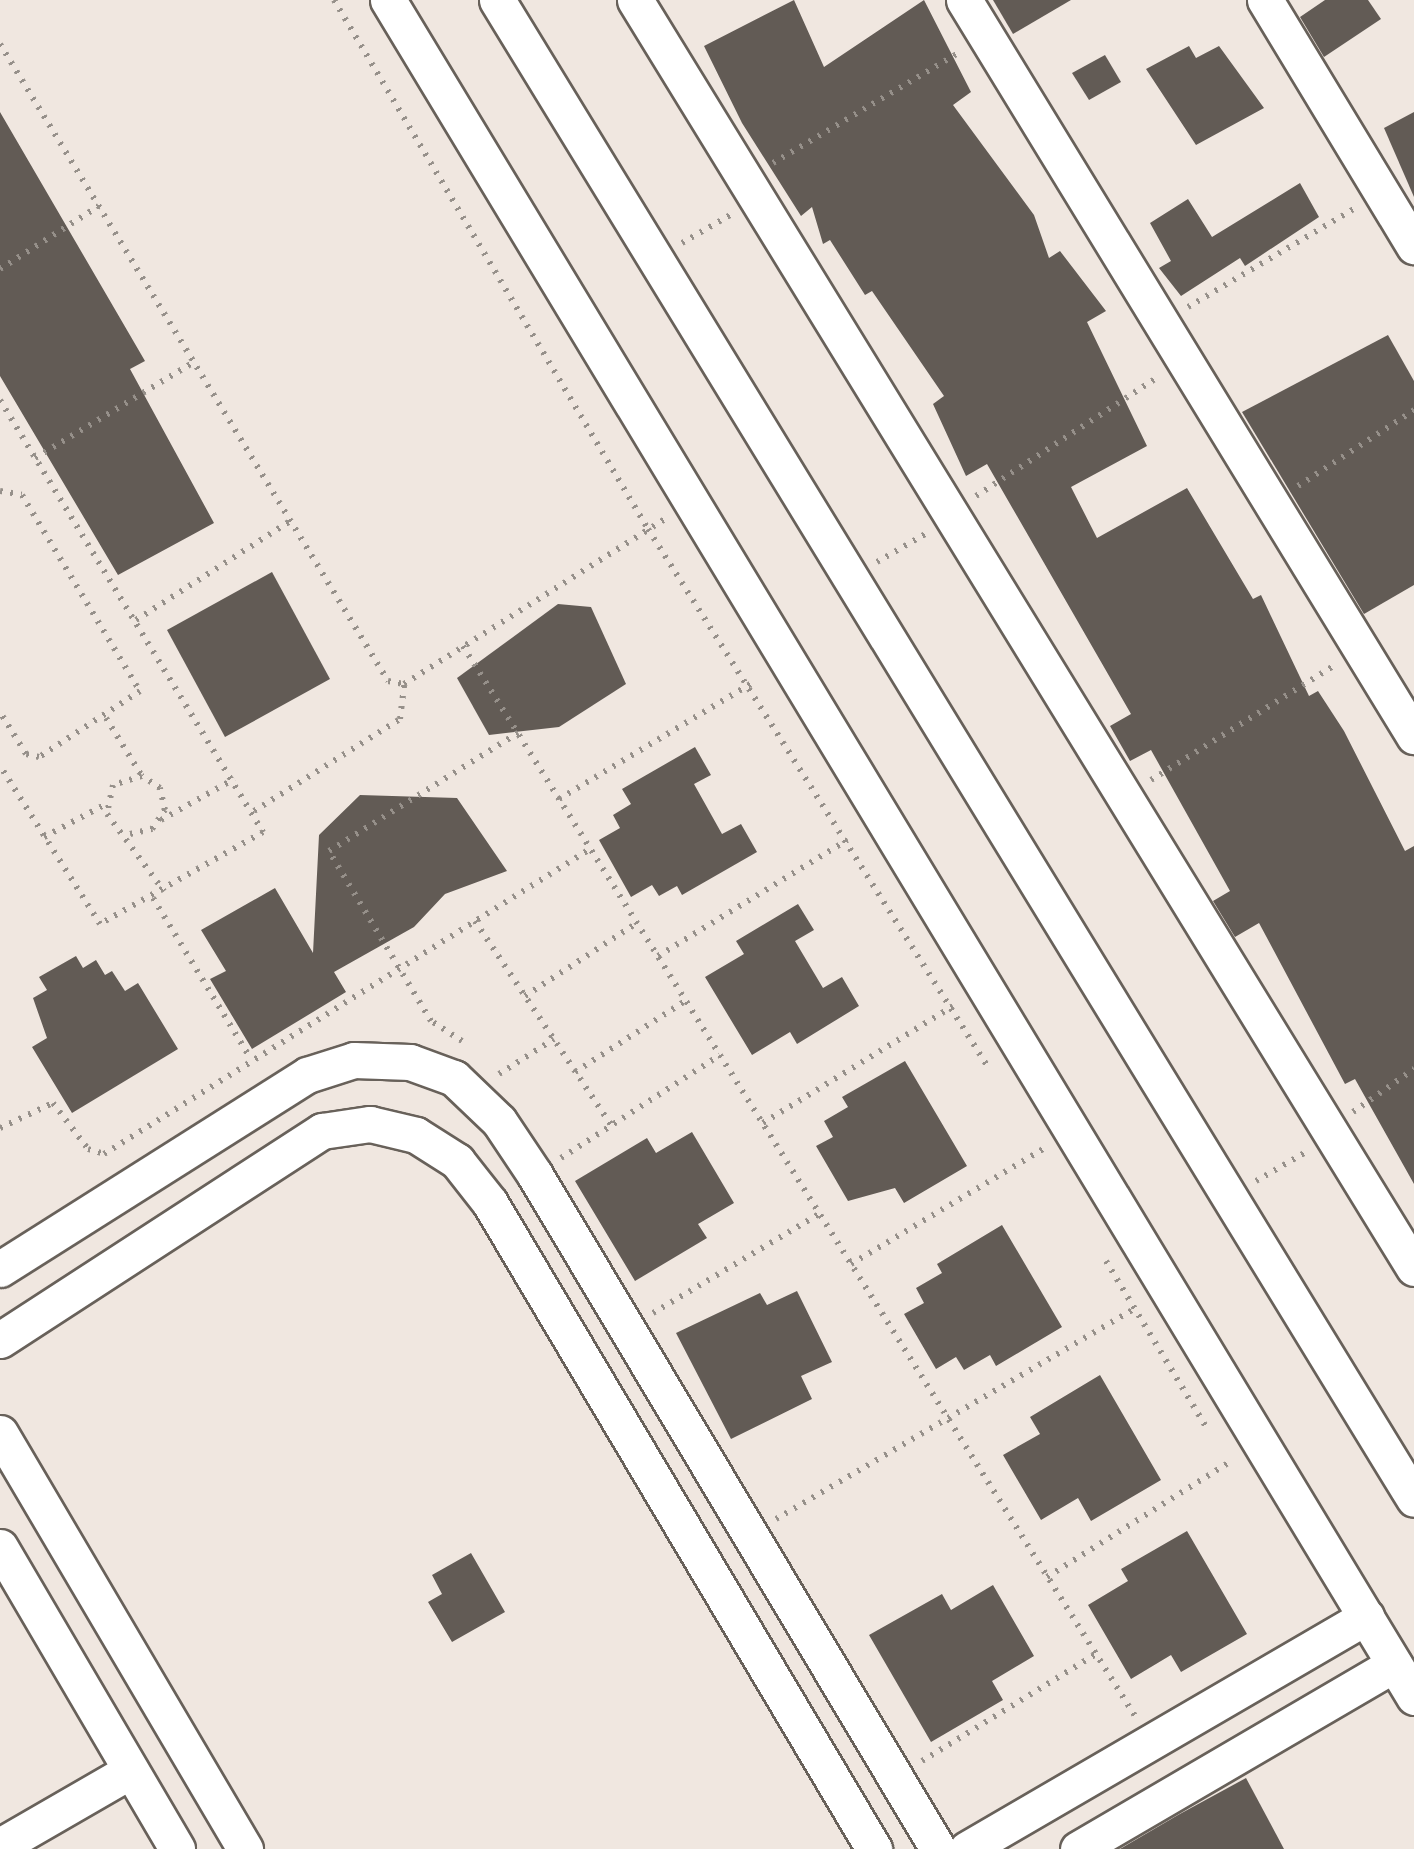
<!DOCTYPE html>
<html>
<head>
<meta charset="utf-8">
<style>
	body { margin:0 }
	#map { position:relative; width:1414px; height:1849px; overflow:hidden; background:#f0e7e0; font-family:"Space Grotesk",sans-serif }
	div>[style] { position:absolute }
	.building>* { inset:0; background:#625b55 }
	.path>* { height:6px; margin-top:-3px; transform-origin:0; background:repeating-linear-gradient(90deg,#96908a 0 2.5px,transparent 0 10.5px) }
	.roads { filter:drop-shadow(2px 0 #68615a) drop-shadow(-2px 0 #68615a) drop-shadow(0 2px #68615a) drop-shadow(0 -2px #68615a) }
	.street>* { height:35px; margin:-17.5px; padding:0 17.5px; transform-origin:17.5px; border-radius:17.5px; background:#fff }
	span { translate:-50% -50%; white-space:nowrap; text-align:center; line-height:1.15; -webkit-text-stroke:10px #fff; paint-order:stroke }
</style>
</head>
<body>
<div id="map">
	<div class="building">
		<div style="clip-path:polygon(794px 0,824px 67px,924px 0,971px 92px,953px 105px,1034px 215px,1049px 258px,1060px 251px,1106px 311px,1087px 322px,1147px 446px,1071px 487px,1097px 538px,1187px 488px,1253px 599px,1261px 595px,1309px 696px,1318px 691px,1344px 731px,1405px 851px,1414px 846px,1414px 1184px,1355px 1079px,1345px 1084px,1259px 923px,1235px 937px,1213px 901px,1230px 891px,1151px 750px,1130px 761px,1110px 726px,1131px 714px,987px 464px,966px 476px,933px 404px,944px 396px,872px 291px,865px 295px,830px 240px,823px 244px,812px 207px,801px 216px,742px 123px,704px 46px)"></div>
		<div style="clip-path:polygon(993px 0,1071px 0,1013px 34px)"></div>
		<div style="clip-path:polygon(1325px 0,1368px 0,1381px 19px,1324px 57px,1300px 17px)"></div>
		<div style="clip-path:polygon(1189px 46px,1196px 58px,1219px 46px,1264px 108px,1196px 145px,1146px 69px)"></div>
		<div style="clip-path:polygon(1105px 55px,1121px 82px,1089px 100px,1072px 73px)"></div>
		<div style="clip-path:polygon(0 112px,145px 361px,130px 369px,214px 523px,118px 575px,0 376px)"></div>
		<div style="clip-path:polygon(1414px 112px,1414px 197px,1384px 128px)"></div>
		<div style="clip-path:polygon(1300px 183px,1319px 217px,1245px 266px,1240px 258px,1181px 296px,1159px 268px,1171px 261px,1150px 223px,1188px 199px,1212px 237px)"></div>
		<div style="clip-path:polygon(1388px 335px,1414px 381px,1414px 585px,1364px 614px,1242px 412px)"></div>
		<div style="clip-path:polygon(272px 572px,330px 679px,225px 737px,167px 630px)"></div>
		<div style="clip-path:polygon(558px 604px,591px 607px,626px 684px,559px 727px,489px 735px,457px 678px)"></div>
		<div style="clip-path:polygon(695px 747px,711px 775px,694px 784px,722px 834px,741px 824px,757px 852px,682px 895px,677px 886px,659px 896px,652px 885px,631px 897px,599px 840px,620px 828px,613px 815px,631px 804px,622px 789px)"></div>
		<div style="clip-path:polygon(360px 795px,457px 798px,507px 871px,445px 894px,414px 927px,334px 972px,346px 992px,252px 1049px,210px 979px,226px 971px,201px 930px,275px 888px,313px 953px,319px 835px)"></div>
		<div style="clip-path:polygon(798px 904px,814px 930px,795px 941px,823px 988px,842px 977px,859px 1006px,797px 1044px,790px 1032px,752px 1055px,705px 977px,744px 954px,736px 941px)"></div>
		<div style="clip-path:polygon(76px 956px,83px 968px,96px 960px,105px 975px,112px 971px,125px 991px,138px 983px,178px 1049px,72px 1113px,32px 1047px,47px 1038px,33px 998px,47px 990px,39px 977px)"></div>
		<div style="clip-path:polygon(905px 1061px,967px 1166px,904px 1203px,895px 1188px,848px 1201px,816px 1146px,833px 1137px,824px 1121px,848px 1107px,842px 1097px)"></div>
		<div style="clip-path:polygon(692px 1132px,734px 1203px,698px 1224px,707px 1238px,635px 1281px,575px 1181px,647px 1138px,656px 1153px)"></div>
		<div style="clip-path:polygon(1002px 1225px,1062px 1327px,996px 1366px,990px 1355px,964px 1370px,956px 1357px,936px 1369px,904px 1314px,924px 1303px,916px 1288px,942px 1273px,937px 1264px)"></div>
		<div style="clip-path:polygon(797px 1291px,832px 1362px,801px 1376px,812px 1399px,731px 1439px,676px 1333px,760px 1293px,767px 1305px)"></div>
		<div style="clip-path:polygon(1100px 1375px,1161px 1480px,1091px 1521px,1078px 1498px,1041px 1520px,1003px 1455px,1040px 1434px,1030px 1417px)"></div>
		<div style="clip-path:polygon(1187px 1531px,1247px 1634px,1181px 1672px,1171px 1655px,1131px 1679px,1088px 1605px,1128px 1581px,1121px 1569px)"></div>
		<div style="clip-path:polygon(471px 1553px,505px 1612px,452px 1642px,428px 1602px,442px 1594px,432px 1575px)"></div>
		<div style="clip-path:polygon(993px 1585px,1034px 1656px,992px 1681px,1003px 1700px,931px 1742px,869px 1635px,942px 1594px,951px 1610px)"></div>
		<div style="clip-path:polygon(1246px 1778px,1284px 1849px,1120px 1849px,1178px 1815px)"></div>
	</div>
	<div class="path">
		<div style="left:334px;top:0;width:615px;rotate:59.31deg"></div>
		<div style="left:648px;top:529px;width:636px;rotate:57.71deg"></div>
		<div style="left:0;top:44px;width:746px;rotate:58.65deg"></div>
		<div style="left:388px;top:681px;width:16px;rotate:11deg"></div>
		<div style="left:404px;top:684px;width:309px;rotate:-32.3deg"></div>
		<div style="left:773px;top:163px;width:217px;rotate:-30.7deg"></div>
		<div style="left:682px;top:243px;width:58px;rotate:-30.1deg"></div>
		<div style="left:0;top:269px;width:117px;rotate:-32.5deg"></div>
		<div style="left:1188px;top:307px;width:193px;rotate:-30.6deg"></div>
		<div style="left:0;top:400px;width:506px;rotate:58.67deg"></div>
		<div style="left:263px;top:832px;width:187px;rotate:150.6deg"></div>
		<div style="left:100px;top:924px;width:187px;rotate:-122.3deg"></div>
		<div style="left:35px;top:458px;width:186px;rotate:-31.1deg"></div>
		<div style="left:1298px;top:486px;width:139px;rotate:-33.2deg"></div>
		<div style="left:0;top:491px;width:22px;rotate:10deg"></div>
		<div style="left:22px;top:495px;width:229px;rotate:59deg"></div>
		<div style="left:140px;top:691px;width:121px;rotate:146.8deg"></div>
		<div style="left:39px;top:757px;width:13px;rotate:-167deg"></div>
		<div style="left:26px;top:754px;width:49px;rotate:-121.8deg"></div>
		<div style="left:976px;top:496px;width:217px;rotate:-33.2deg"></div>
		<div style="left:877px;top:562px;width:58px;rotate:-30.1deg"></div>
		<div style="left:136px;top:620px;width:183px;rotate:-32.7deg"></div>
		<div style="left:463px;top:646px;width:1264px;rotate:57.87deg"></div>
		<div style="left:106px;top:718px;width:68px;rotate:58.2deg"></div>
		<div style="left:1151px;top:780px;width:217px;rotate:-32deg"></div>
		<div style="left:559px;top:799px;width:225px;rotate:-31deg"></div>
		<div style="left:254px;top:811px;width:173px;rotate:-32.2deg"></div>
		<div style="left:400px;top:719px;width:35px;rotate:-83deg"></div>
		<div style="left:161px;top:820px;width:84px;rotate:-29.3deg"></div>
		<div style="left:130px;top:834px;width:23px;rotate:-13deg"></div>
		<div style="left:152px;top:829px;width:23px;rotate:-56deg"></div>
		<div style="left:165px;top:810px;width:23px;rotate:-103deg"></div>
		<div style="left:160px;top:788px;width:22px;rotate:-146deg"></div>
		<div style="left:142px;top:776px;width:30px;rotate:163deg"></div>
		<div style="left:113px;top:785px;width:30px;rotate:102deg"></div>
		<div style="left:107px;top:814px;width:96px;rotate:53.5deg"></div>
		<div style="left:44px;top:837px;width:70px;rotate:-28deg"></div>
		<div style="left:153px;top:898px;width:188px;rotate:58.7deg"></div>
		<div style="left:475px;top:921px;width:245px;rotate:56.3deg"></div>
		<div style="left:658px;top:956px;width:222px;rotate:-31.5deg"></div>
		<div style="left:525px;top:996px;width:134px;rotate:-33.1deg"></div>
		<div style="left:462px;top:1041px;width:37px;rotate:-147deg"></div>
		<div style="left:431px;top:1021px;width:198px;rotate:-121deg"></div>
		<div style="left:329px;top:851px;width:223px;rotate:-32deg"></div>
		<div style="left:575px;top:1072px;width:131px;rotate:-32.8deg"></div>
		<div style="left:499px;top:1074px;width:65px;rotate:-32.5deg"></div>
		<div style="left:1353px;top:1112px;width:75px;rotate:-35.2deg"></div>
		<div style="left:763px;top:1123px;width:223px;rotate:-31.6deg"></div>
		<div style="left:0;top:1128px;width:59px;rotate:-25.3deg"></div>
		<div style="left:53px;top:1103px;width:58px;rotate:52.7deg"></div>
		<div style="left:88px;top:1149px;width:17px;rotate:17deg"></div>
		<div style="left:104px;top:1154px;width:574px;rotate:-32.11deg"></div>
		<div style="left:561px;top:1158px;width:189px;rotate:-32.9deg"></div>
		<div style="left:1256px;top:1181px;width:58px;rotate:-30.1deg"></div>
		<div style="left:1106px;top:1261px;width:192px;rotate:58.9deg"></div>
		<div style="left:851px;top:1264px;width:226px;rotate:-30.9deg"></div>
		<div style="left:653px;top:1313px;width:193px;rotate:-30.8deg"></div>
		<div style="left:776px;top:1519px;width:413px;rotate:-30.4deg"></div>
		<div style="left:1047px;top:1577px;width:220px;rotate:-32.2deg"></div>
		<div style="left:922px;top:1761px;width:204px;rotate:-31.6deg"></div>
	</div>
	<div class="roads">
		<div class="street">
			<div style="left:388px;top:0;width:1983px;rotate:58.84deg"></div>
			<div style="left:497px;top:0;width:1757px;rotate:58.54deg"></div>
			<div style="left:635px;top:0;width:1488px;rotate:58.44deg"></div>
			<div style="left:964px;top:0;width:863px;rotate:58.56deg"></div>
			<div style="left:1265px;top:0;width:288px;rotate:58.8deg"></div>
			<div style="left:0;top:1269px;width:363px;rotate:-32.3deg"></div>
			<div style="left:307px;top:1075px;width:49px;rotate:-17.7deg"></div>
			<div style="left:354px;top:1060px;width:56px;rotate:2deg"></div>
			<div style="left:410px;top:1062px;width:47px;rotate:20deg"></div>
			<div style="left:454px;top:1078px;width:62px;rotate:43.7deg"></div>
			<div style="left:499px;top:1121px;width:65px;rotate:56.3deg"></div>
			<div style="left:535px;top:1175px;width:785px;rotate:59.12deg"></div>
			<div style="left:0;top:1340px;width:384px;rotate:-33deg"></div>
			<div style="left:322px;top:1131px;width:49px;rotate:-8.3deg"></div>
			<div style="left:370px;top:1124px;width:47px;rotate:13.4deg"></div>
			<div style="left:416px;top:1135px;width:49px;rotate:32.4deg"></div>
			<div style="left:457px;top:1161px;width:53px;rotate:51.8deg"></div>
			<div style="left:490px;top:1203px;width:752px;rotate:59.27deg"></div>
			<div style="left:0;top:1433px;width:483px;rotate:59.5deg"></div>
			<div style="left:0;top:1547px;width:350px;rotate:59.6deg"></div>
			<div style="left:0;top:1846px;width:150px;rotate:-30deg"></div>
			<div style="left:967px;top:1849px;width:462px;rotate:-30.2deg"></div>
			<div style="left:1078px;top:1849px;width:366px;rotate:-30.3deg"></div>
		</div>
	</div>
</div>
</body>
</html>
